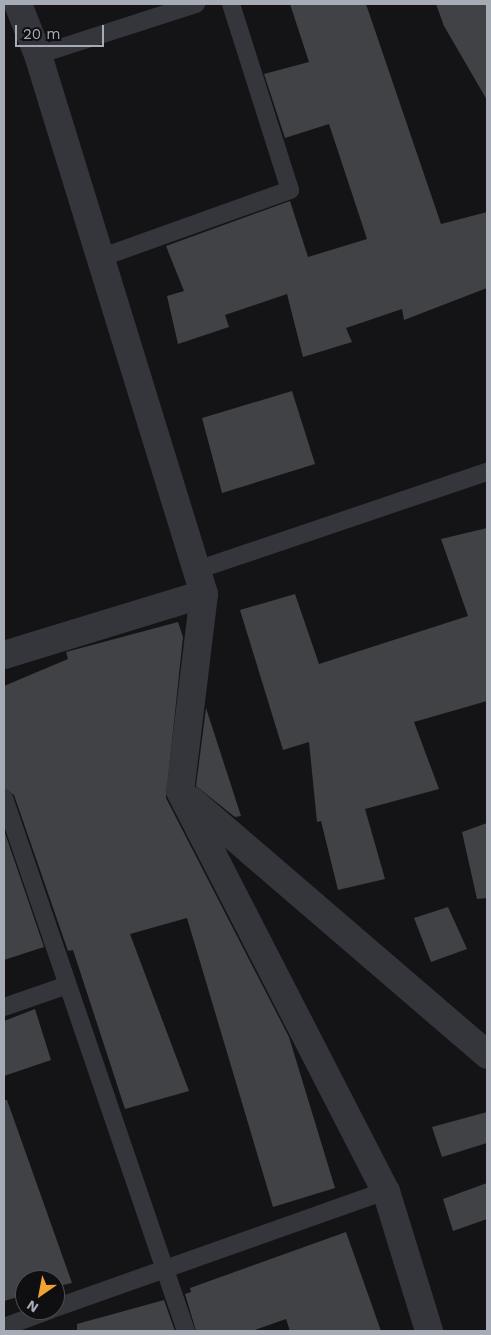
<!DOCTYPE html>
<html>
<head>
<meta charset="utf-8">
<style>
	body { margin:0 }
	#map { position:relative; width:491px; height:1335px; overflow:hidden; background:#141416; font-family:"Work Sans",sans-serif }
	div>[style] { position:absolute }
	.building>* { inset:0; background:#404246 }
	.lane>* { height:18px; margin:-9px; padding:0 9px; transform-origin:9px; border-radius:9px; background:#35363b }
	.street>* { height:28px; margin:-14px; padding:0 14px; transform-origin:14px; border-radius:14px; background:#35363b }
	span { translate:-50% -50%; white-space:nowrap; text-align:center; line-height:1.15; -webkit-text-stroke:5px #0f0f11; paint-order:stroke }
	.frame { position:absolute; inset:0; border:5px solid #a6acb6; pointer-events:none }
	.north { position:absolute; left:15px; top:1270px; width:50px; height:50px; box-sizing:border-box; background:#0f0f11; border:1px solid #4b4e53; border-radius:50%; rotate:213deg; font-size:14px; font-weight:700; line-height:20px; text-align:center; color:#a6acb6 }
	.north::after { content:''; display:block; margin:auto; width:18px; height:22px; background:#f1a331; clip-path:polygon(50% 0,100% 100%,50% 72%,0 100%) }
	.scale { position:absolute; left:15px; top:25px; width:89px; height:22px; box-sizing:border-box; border:2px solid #a6acb6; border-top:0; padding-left:6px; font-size:15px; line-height:18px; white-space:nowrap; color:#a6acb6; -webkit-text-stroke:4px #0f0f11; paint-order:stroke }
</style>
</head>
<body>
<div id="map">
	<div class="building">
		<div style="clip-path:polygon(290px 4px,366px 4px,441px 224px,487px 212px,487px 288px,404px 320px,402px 309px,346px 328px,352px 342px,303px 357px,287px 294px,225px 315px,229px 327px,178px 344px,167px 296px,184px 291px,166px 246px,290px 201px,308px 257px,367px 239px,329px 124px,285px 138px,264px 74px,309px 62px)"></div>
		<div style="clip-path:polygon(436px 4px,487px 4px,487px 100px,444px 26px)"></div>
		<div style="clip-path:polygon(292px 391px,315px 464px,222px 493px,202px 418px)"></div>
		<div style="clip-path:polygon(487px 528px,487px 701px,414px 722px,439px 789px,365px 809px,385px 879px,338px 890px,321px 821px,317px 822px,309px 742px,283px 750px,240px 610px,295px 594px,319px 664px,468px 616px,441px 539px)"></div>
		<div style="clip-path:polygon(178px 622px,183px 637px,166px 798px,289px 1037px,335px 1188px,273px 1207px,187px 918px,130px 934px,189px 1091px,125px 1109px,73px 950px,68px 951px,14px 795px,4px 788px,4px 686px,68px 659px,66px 652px)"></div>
		<div style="clip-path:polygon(206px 708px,241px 816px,235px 817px,196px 786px)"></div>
		<div style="clip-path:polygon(487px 823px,487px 898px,477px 899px,462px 832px)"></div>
		<div style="clip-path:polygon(4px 830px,44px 947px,4px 960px)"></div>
		<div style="clip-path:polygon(448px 907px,467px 949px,431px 962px,414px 918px)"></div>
		<div style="clip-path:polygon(35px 1009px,51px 1060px,4px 1076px,4px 1021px)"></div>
		<div style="clip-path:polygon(4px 1100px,7px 1100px,72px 1283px,55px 1287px,55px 1280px,25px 1280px,25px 1295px,4px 1301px)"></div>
		<div style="clip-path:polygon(487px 1112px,487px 1143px,442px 1157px,432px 1127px)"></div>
		<div style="clip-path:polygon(487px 1183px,487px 1219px,453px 1231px,443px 1199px)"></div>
		<div style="clip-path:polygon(346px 1232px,381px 1331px,290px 1331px,286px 1319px,252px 1331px,196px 1331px,185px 1294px,191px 1292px,190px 1288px)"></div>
		<div style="clip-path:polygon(164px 1300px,175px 1331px,77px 1331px,77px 1324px)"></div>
	</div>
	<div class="lane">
		<div style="left:38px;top:55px;width:166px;rotate:-17.9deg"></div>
		<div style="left:100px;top:258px;width:202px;rotate:-19.7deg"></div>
		<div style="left:290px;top:190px;width:195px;rotate:-107.6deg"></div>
		<div style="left:197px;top:570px;width:306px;rotate:-18.7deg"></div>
		<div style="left:4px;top:798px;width:563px;rotate:71.15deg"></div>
		<div style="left:4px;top:1007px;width:65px;rotate:-19deg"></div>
		<div style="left:55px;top:1308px;width:351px;rotate:-19.5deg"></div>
		<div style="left:4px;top:1327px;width:49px;rotate:-20.3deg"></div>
	</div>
	<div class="street">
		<div style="left:18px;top:4px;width:55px;rotate:68.6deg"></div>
		<div style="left:38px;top:55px;width:564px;rotate:72.88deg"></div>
		<div style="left:204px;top:594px;width:198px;rotate:96.9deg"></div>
		<div style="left:180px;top:791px;width:450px;rotate:62.8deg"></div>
		<div style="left:386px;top:1191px;width:146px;rotate:72.9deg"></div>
		<div style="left:4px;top:655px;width:209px;rotate:-17deg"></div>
		<div style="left:191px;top:800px;width:391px;rotate:40.7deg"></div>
	</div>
	<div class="frame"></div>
	<div class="north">N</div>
	<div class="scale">20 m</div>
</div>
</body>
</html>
